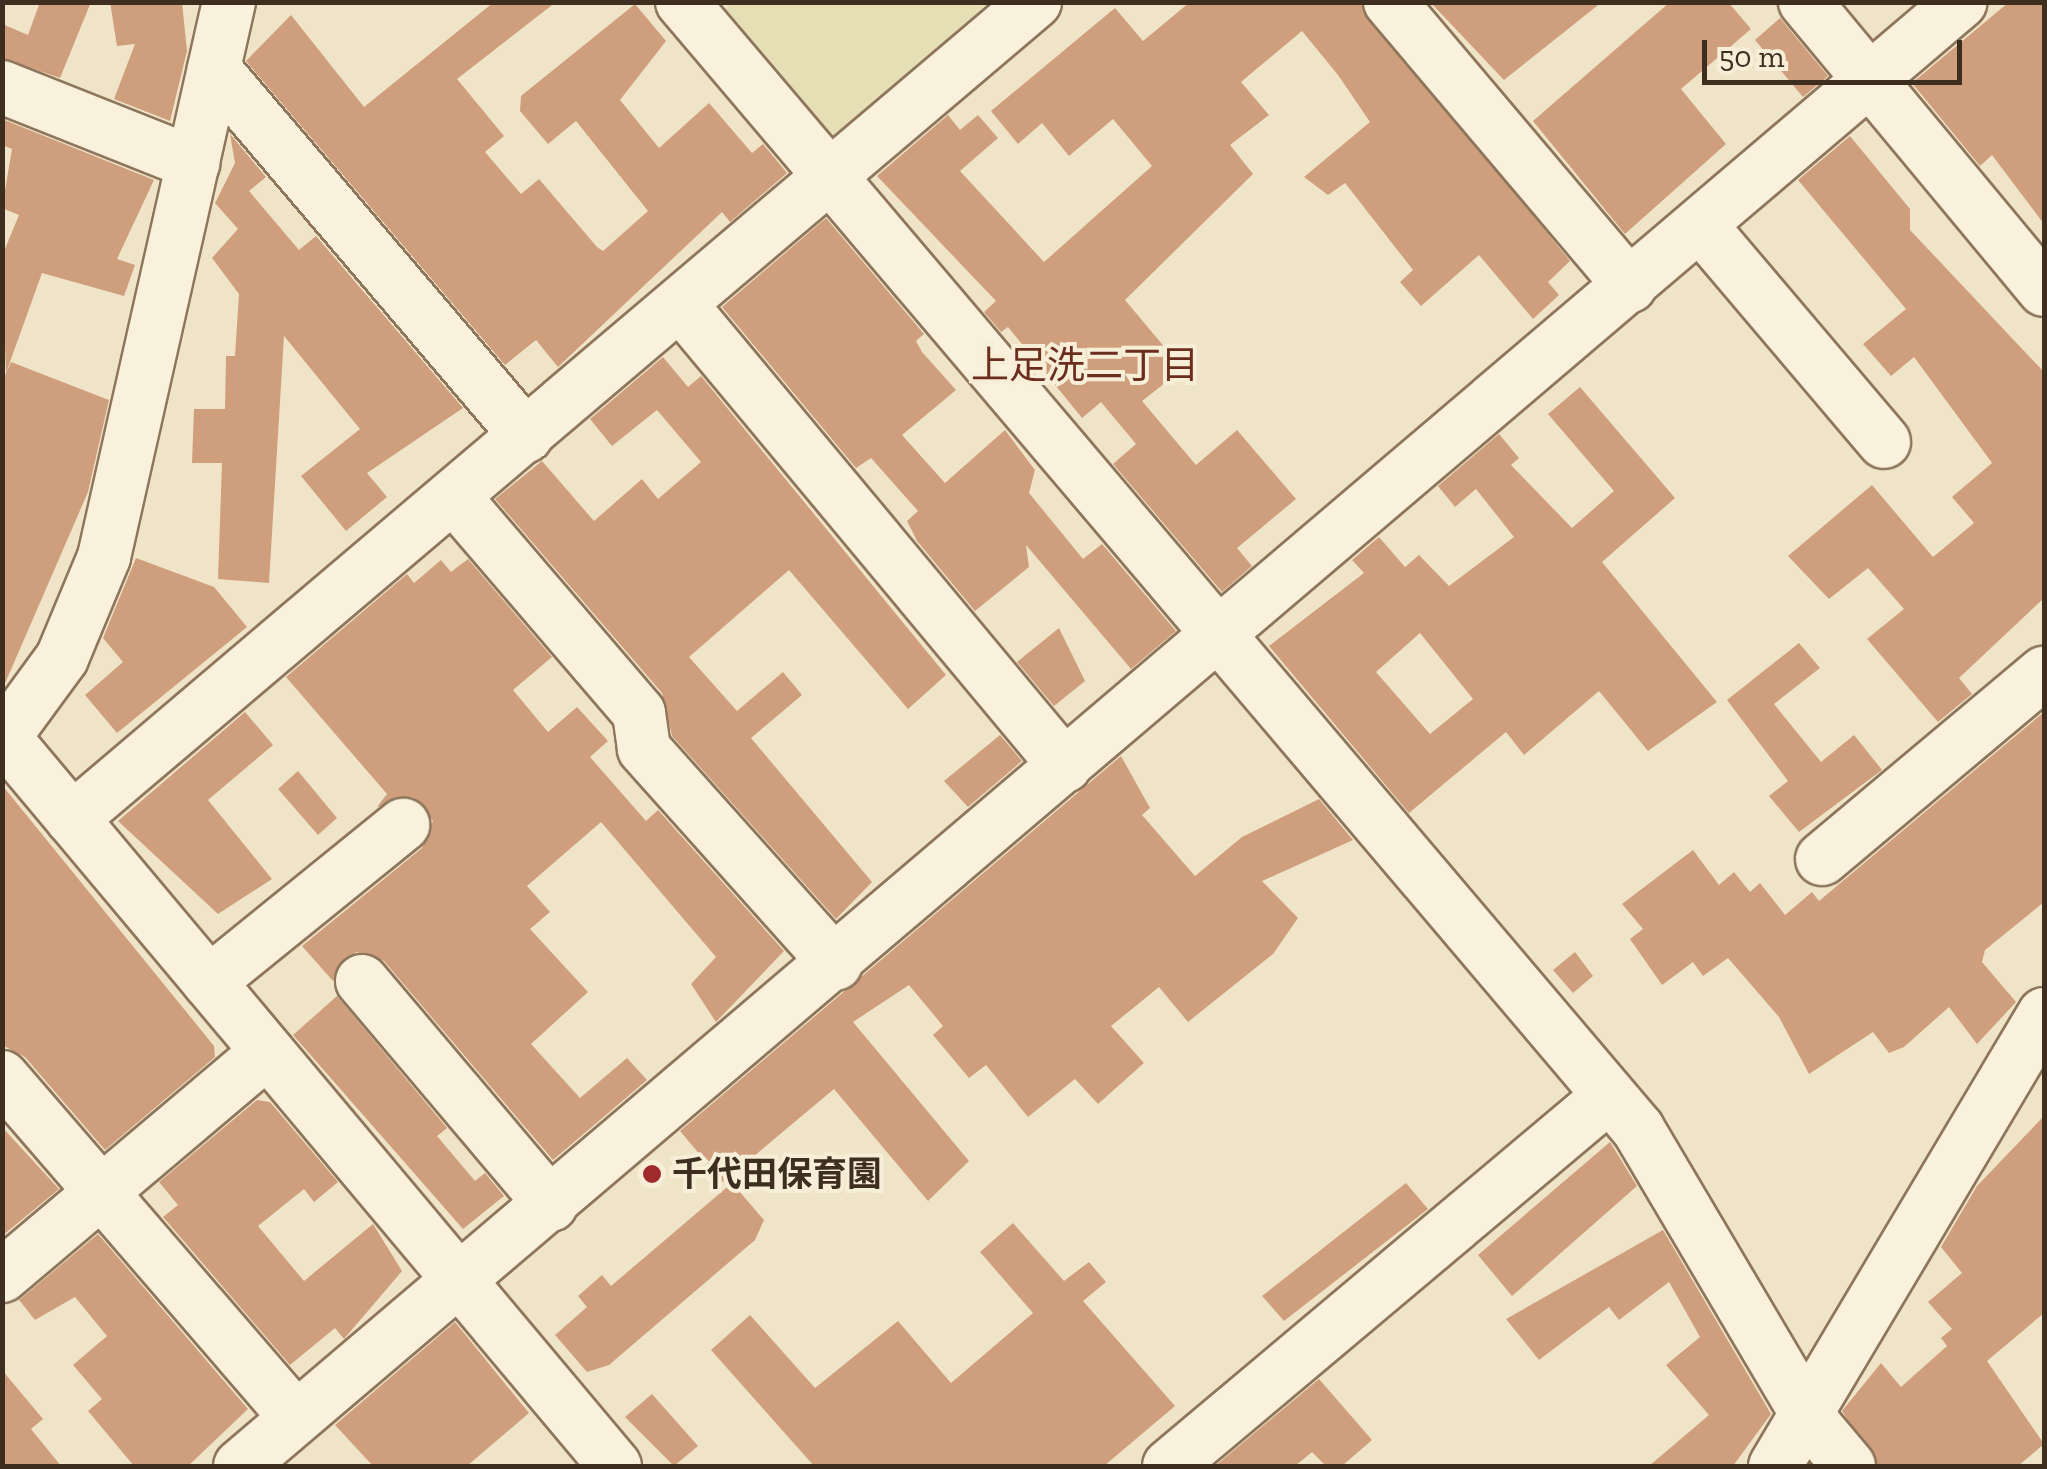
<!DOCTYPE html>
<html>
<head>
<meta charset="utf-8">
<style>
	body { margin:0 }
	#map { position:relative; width:2047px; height:1469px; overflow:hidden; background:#f0e4c8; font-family:"Zilla Slab","Noto Sans JP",serif }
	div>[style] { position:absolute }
	.farmland>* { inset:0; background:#e6deb5 }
	.building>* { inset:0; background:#cf9f7d }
	.roads { filter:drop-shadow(2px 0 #8d765c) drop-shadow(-2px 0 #8d765c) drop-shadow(0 2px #8d765c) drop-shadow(0 -2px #8d765c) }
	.minor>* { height:52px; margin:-26px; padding:0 26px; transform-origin:26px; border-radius:26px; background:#faf1dc }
	.dots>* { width:28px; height:28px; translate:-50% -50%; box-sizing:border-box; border:5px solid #f7eed8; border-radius:50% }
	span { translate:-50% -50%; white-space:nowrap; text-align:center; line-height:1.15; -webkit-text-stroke:8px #f7eed8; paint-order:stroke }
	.poi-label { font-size:35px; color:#3d2e20; font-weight:700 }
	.left { translate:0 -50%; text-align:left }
	.neighbourhood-label { font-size:38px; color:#6b2e1e }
	.frame { position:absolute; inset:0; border:5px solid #3d2e20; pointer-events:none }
	.scale { position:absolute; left:1702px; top:40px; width:260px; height:45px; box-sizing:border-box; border:5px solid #3d2e20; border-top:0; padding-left:12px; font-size:30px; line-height:35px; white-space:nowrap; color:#3d2e20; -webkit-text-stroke:8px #f7eed8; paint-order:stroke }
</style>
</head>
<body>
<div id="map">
	<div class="farmland">
		<div style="clip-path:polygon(733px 2px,1007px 3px,834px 144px,724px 10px)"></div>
	</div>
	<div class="building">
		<div style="clip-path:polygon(40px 2px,91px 2px,60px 78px,2px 58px,2px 24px,28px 35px)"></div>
		<div style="clip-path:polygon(110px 2px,182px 2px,187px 51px,170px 121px,114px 99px,135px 44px,117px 46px)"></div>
		<div style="clip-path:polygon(494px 2px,556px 2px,457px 79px,504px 136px,485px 152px,521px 194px,539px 179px,597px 247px,603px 251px,648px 211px,576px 121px,548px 144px,520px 111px,521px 96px,635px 4px,666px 41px,620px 100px,659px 148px,709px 103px,752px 153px,763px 144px,787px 173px,730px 222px,722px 212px,558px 367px,536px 340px,505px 365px,246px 61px,291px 15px,364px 107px)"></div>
		<div style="clip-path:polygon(1190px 2px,1361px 2px,1570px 261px,1548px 282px,1559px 295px,1533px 319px,1479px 255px,1421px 306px,1400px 282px,1413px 270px,1345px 183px,1328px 195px,1304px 177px,1370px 122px,1338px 75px,1302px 31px,1241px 82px,1269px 115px,1230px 145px,1253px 174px,1125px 300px,1183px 369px,1142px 401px,1196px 465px,1237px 430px,1296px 499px,1237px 548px,1252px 566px,1222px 592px,1113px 464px,1136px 444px,1101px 402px,1082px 418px,1008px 327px,1001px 332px,984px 312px,996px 301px,877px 176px,948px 115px,960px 130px,978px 115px,998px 138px,960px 171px,1044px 262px,1152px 166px,1113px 119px,1069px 156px,1042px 123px,1018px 144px,991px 111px,1115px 8px,1143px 41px)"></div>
		<div style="clip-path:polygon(1430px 2px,1602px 2px,1504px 80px)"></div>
		<div style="clip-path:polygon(1670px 2px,1728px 2px,1751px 29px,1681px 89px,1726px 144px,1625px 234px,1533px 121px)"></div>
		<div style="clip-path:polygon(2009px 2px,2044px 2px,2044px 224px,1992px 155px,1980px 166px,1912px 83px)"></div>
		<div style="clip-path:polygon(1780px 18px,1828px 76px,1803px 97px,1755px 40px)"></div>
		<div style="clip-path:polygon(2px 119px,154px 180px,117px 259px,135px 265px,124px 296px,42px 273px,6px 373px,2px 256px,19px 215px,2px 208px,12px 149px,2px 145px)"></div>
		<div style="clip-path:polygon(230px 134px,266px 177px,249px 191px,299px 250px,316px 236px,463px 408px,367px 473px,387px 497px,346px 531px,301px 476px,360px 429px,284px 336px,269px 583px,218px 579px,222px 463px,192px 463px,194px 409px,225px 409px,226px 356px,235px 356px,239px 294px,212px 258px,238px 229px,215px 203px,235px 163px)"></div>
		<div style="clip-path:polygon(1850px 136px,1910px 209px,1910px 230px,2044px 372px,2044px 598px,1959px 678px,1972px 694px,1938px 722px,1867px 639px,1904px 609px,1868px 568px,1829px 599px,1788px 556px,1872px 485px,1933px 557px,1974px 523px,1952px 497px,1992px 463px,1914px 357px,1891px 376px,1863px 344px,1906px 309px,1798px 180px)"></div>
		<div style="clip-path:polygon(826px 218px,924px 334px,916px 341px,922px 352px,956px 390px,902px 435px,945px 483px,1005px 430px,1035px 470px,1029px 493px,1083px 559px,1102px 544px,1176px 631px,1131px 669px,1026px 545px,1029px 567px,975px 611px,917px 541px,907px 521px,918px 511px,871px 458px,856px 468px,722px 307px)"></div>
		<div style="clip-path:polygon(663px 357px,688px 387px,701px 376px,946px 675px,908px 709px,789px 570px,689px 657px,737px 711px,783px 672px,802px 695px,751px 738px,872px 882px,836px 919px,672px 736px,662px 693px,495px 499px,542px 461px,594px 521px,642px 479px,658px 499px,701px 462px,657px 410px,612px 446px,590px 419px)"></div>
		<div style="clip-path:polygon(11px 362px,109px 400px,88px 492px,3px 688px,2px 382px)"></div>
		<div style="clip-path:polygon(evenodd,1580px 387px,1675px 498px,1602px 562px,1717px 702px,1648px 751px,1599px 691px,1524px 755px,1506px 732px,1409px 813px,1269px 646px,1364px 573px,1352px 560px,1379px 537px,1405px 567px,1419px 555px,1449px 586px,1514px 537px,1476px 489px,1455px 507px,1438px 486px,1499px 434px,1519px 458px,1511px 465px,1572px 528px,1614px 491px,1548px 414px,1580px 387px,1420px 633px,1473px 699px,1430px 734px,1376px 672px,1420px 633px)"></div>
		<div style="clip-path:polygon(136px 558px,214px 587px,247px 627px,117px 733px,85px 695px,123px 662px,103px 638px)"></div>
		<div style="clip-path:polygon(468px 559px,552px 657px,513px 690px,548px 732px,577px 707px,608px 741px,590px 757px,646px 821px,658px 810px,784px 951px,716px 1022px,691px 984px,716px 957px,601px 822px,527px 886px,550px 912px,530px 929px,588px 992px,531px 1044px,580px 1098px,627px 1058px,647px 1080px,553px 1160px,384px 961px,356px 952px,333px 981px,302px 946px,422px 848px,433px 821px,413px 797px,377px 807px,387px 794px,286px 677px,407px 574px,414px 583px,441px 560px,451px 572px)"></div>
		<div style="clip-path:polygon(1059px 628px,1085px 681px,1054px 706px,1017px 662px)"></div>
		<div style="clip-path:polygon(1799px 643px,1820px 668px,1774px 704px,1821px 762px,1854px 735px,1882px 770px,1799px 832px,1769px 796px,1788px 781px,1727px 700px)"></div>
		<div style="clip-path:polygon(245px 712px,273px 745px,208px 800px,272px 879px,218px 914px,118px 821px)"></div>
		<div style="clip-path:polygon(2044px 712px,2044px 902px,1985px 950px,1982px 962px,2016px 1002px,1977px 1044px,1949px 1007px,1904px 1047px,1889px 1053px,1873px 1032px,1809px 1074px,1779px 1017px,1728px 958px,1703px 976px,1693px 962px,1662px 985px,1630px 939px,1643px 929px,1622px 904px,1693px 850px,1719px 885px,1734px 872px,1750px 892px,1760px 883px,1785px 915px,1812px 892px,1819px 901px)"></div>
		<div style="clip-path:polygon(1000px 735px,1022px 761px,968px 807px,944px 781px)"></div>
		<div style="clip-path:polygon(1121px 756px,1150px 808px,1142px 815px,1195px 876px,1242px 837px,1319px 799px,1353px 840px,1262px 881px,1298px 918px,1273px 954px,1188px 1022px,1159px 987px,1111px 1026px,1144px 1063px,1098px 1104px,1075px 1079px,1028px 1117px,986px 1065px,969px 1078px,933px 1035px,943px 1026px,909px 985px,853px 1022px,969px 1161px,928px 1201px,834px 1089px,723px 1182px,680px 1131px)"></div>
		<div style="clip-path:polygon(298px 771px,337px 818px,318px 835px,278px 789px)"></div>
		<div style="clip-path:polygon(2px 785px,214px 1046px,215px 1057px,105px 1150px,25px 1057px,2px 1045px)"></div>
		<div style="clip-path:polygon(1575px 952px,1593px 976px,1573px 993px,1553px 970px)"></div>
		<div style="clip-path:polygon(337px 996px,447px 1128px,437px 1136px,475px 1181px,485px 1173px,504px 1196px,463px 1229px,293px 1035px)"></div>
		<div style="clip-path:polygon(257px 1100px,270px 1102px,338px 1182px,314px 1202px,304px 1189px,258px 1226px,304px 1281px,373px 1224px,402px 1271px,344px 1339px,335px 1328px,290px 1365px,163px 1217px,178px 1205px,159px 1182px)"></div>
		<div style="clip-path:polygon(2044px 1116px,2044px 1313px,1987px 1361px,2044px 1444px,2018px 1466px,1878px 1466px,1842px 1411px,1881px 1363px,1901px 1387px,1947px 1346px,1941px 1338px,1952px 1329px,1928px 1302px,1962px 1273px,1941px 1247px,1977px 1186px)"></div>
		<div style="clip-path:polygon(2px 1127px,59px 1189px,2px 1236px)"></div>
		<div style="clip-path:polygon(1610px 1142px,1637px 1186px,1512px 1296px,1478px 1255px)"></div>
		<div style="clip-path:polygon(732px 1183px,764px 1220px,755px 1240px,609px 1365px,587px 1372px,555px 1335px,587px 1307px,578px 1296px,602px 1275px,611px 1286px)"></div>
		<div style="clip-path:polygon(1406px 1183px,1428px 1209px,1284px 1321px,1262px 1296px)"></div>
		<div style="clip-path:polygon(1013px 1223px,1064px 1281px,1089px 1262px,1106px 1282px,1083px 1301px,1175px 1406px,1104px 1466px,814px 1466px,711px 1350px,750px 1315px,815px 1388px,898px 1321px,951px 1383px,1033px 1313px,980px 1252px)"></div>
		<div style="clip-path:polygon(1663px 1230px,1771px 1414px,1733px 1466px,1649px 1466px,1709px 1415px,1666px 1365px,1700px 1337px,1669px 1282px,1619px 1320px,1609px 1307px,1539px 1360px,1506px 1319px)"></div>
		<div style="clip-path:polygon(98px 1234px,248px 1409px,188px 1466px,134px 1466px,88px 1411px,102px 1399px,73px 1365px,107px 1336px,75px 1297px,35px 1320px,19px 1300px)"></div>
		<div style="clip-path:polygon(455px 1322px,529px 1413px,467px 1466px,373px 1466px,335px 1425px)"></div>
		<div style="clip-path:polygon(2px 1370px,43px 1419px,31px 1429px,61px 1466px,2px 1466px)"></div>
		<div style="clip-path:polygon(1319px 1379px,1372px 1440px,1342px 1466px,1326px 1466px,1312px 1452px,1295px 1466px,1215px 1466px)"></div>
		<div style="clip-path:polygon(652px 1394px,698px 1446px,674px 1466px,625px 1417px)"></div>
	</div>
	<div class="roads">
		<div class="minor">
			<div style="left:682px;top:2px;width:1478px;rotate:49.69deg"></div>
			<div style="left:1638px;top:1129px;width:334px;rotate:59.4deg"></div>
			<div style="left:1808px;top:1417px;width:64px;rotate:50.1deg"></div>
			<div style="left:1390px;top:2px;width:372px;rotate:49.8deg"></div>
			<div style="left:1805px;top:2px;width:374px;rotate:50.3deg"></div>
			<div style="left:214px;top:69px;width:482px;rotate:49.6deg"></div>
			<div style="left:2px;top:87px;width:206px;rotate:21.7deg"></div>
			<div style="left:1701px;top:226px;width:283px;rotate:49.7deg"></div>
			<div style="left:681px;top:305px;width:600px;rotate:50.21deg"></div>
			<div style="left:454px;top:497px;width:284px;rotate:49.4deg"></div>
			<div style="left:639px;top:713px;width:36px;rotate:82deg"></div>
			<div style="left:644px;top:749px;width:288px;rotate:48.2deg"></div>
			<div style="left:2px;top:735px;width:954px;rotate:50.02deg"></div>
			<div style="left:2px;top:740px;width:102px;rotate:-53.8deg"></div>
			<div style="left:62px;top:658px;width:109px;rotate:-67.4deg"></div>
			<div style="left:104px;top:557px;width:569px;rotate:-77.31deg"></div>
			<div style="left:72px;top:819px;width:1263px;rotate:-40.31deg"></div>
			<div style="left:1822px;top:859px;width:290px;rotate:-40deg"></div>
			<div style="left:362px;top:981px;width:293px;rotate:49.8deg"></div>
			<div style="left:209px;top:982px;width:250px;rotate:-39deg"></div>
			<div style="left:2px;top:1077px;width:450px;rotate:49.2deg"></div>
			<div style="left:2px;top:1276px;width:347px;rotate:-40.2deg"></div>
			<div style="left:240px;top:1466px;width:2259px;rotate:-40.39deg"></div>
			<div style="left:1169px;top:1466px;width:575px;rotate:-40.06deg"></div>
			<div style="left:1775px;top:1466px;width:526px;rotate:-59.24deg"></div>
		</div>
	</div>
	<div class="dots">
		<div style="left:652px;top:1174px;background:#9e2a2b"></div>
	</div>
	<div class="poi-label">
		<span class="left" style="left:672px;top:1174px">千代田保育園</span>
	</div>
	<div class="neighbourhood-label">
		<span style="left:1085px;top:366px">上足洗二丁目</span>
	</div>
	<div class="frame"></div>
	<div class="scale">50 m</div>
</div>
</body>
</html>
